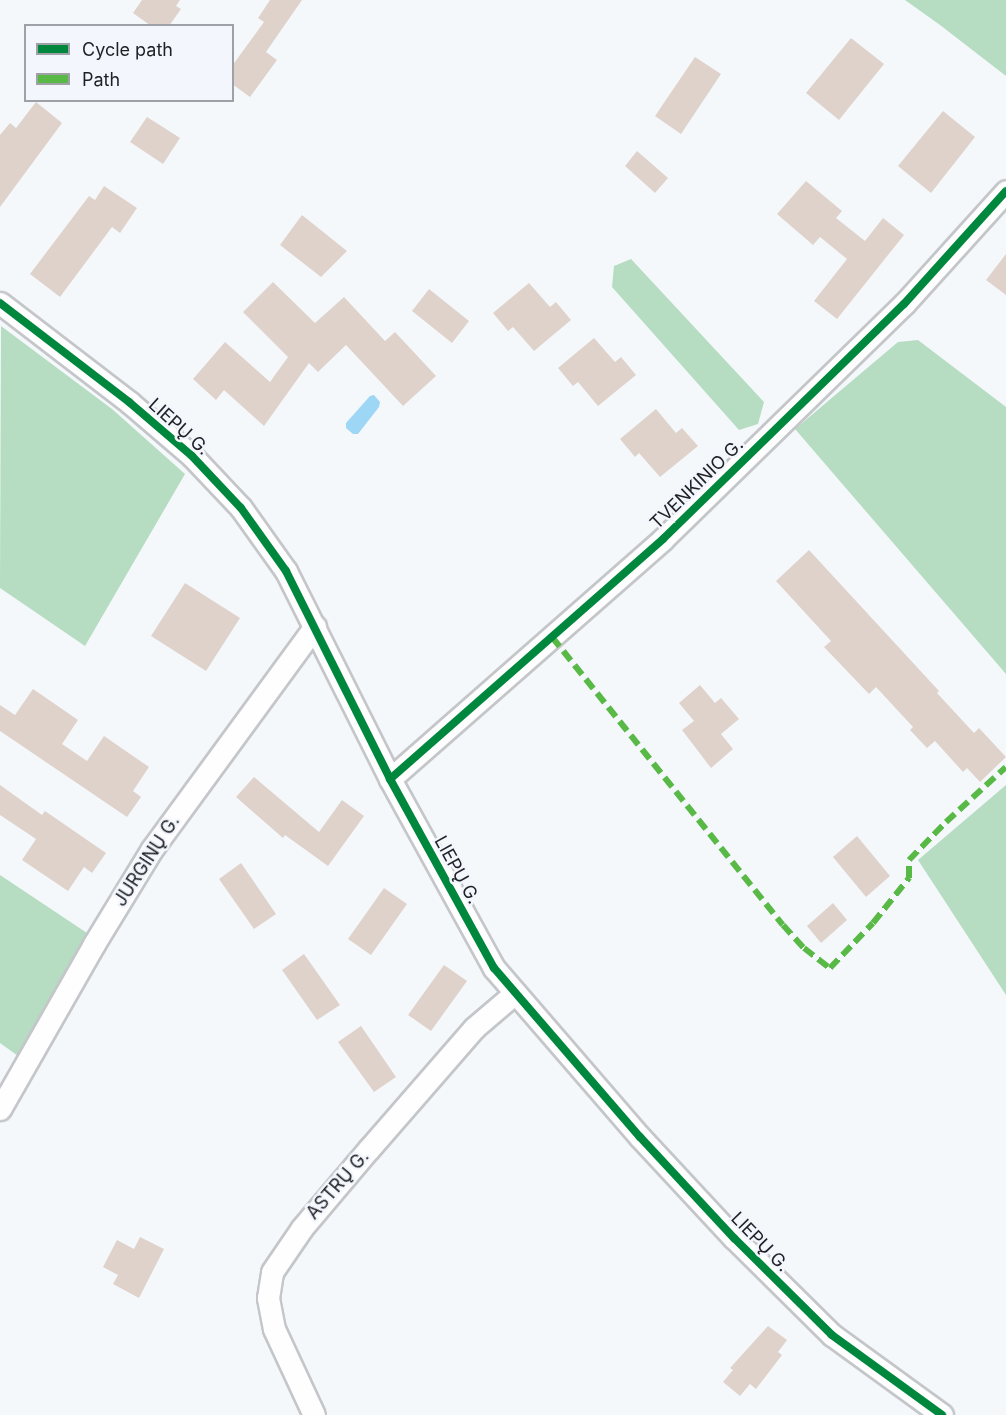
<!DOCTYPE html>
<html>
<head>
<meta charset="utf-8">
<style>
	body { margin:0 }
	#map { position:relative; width:1006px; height:1415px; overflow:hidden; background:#f5f8fb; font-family:Inter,sans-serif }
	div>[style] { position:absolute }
	.forest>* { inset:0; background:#b6dcc2 }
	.water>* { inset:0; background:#9ed6f5 }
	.building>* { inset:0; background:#ded2cb }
	.roads { filter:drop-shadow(2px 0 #c4c6ca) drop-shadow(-2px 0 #c4c6ca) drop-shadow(0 2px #c4c6ca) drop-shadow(0 -2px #c4c6ca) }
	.street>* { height:21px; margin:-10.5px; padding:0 10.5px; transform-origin:10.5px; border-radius:10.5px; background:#fefefe }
	.quiet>* { height:6px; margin-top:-3px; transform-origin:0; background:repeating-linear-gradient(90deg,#58b947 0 12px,transparent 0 18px) }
	.cycleway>* { height:8px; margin:-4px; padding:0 4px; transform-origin:4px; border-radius:4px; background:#00873e }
	span { translate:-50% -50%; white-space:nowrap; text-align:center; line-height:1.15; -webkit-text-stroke:5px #f3f7fd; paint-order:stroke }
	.street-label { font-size:18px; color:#1e2024 }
	.legend { position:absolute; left:24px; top:24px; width:210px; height:78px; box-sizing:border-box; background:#f3f7fd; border:2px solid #9ea1a6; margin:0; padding:8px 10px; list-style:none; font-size:18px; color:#1e2024 }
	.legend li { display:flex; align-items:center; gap:12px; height:30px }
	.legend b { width:30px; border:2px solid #9ea1a6 }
</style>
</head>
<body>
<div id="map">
	<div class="forest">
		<div style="clip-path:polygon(905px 0,1006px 0,1006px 76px,940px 25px)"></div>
		<div style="clip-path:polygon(631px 259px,764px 402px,758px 424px,739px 430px,612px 287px,614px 266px)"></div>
		<div style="clip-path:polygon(1px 326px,112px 409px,185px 474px,85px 646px,0 588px)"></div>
		<div style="clip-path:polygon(918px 340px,1006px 407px,1006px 674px,795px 429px,898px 342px)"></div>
		<div style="clip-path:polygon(1006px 785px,1006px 995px,918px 860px)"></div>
		<div style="clip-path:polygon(0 875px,87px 933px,18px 1056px,0 1043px)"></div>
	</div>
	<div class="water">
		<div style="clip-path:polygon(374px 395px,380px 402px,379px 407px,358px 434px,353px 434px,346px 428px,346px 423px,370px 396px)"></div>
	</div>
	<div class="building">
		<div style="clip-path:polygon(142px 0,180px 0,176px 6px,181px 9px,169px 26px,151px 26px,133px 13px)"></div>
		<div style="clip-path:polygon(270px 0,302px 0,266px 52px,277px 60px,250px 97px,232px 84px,232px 66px,264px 22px,258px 18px)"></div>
		<div style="clip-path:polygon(851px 38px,884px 64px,839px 120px,806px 93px)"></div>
		<div style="clip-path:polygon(695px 57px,721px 74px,681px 134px,655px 116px)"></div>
		<div style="clip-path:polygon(36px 102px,62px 123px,0 207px,0 135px,10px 123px,16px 128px)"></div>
		<div style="clip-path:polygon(943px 111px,975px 137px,931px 193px,898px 166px)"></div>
		<div style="clip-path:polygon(147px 117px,180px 138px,163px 164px,130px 142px)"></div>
		<div style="clip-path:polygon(637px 151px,668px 178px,655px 193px,625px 166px)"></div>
		<div style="clip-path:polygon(806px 181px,842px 211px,836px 218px,865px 241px,883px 218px,904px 235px,837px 319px,814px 301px,847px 259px,820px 237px,813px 245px,777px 214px)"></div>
		<div style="clip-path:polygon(104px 186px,137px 208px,120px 233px,112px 227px,60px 297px,30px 274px,89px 196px,95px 200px)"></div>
		<div style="clip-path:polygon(302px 215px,347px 251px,321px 277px,280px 245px)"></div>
		<div style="clip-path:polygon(1006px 254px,1006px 295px,986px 280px)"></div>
		<div style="clip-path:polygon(273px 282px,315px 323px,344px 297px,385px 341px,395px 332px,436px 376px,403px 406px,346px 345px,318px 372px,309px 363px,264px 426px,224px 390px,216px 400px,193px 379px,225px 342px,270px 382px,288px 357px,243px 312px)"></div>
		<div style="clip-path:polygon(529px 283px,550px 307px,556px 302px,571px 320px,534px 351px,513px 327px,508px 331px,493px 313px)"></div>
		<div style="clip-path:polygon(429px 289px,469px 321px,452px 343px,412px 311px)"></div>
		<div style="clip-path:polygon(594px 338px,615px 362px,621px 357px,636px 375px,598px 406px,578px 382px,573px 386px,558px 368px)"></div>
		<div style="clip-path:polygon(656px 409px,676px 433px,682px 428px,698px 446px,660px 477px,639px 453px,635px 457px,620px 439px)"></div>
		<div style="clip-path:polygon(809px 550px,939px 691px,937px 693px,974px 733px,979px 728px,1006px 757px,980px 782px,967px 768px,963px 772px,935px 741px,927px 748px,910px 730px,913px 727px,876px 687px,869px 694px,824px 647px,831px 641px,776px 581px)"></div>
		<div style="clip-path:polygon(185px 583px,240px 618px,206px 671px,151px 636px)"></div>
		<div style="clip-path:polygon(700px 685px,715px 703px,721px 698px,739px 719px,721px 734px,733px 749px,711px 768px,682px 730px,694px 721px,679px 703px)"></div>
		<div style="clip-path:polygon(33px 689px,78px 720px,62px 744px,87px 761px,104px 736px,149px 767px,133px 791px,141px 797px,127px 817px,0 731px,0 705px,15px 715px)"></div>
		<div style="clip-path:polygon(254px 777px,319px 832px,342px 800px,364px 816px,328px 866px,285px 835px,283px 838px,236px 797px)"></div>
		<div style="clip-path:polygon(0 785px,42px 815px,45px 811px,106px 853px,92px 873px,84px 867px,68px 891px,22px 860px,36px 839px,0 815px)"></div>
		<div style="clip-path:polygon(857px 836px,890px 876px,866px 897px,833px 857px)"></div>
		<div style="clip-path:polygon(241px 863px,276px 914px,254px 929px,219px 879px)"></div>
		<div style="clip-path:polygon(384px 888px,407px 904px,371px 955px,348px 939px)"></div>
		<div style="clip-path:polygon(833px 903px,847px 920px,821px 943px,807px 926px)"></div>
		<div style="clip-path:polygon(304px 954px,340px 1005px,317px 1020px,282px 970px)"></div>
		<div style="clip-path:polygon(444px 965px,467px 981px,431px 1031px,408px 1015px)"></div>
		<div style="clip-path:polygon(361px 1026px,396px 1077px,374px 1092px,338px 1042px)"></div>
		<div style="clip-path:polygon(140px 1237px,164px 1249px,139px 1298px,113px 1284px,118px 1275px,103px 1267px,117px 1240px,134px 1249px)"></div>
		<div style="clip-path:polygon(768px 1326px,787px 1340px,778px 1352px,782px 1355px,756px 1389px,750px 1384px,740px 1396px,723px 1382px,733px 1370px,730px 1368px)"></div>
	</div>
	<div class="roads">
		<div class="street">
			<div style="left:0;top:303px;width:163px;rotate:37.5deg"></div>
			<div style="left:129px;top:402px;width:83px;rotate:40.6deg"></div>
			<div style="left:192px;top:456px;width:71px;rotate:46.7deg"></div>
			<div style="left:241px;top:508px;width:77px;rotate:54.5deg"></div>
			<div style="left:286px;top:571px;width:233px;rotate:63.4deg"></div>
			<div style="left:390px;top:779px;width:216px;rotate:61.2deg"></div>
			<div style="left:494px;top:968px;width:223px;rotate:49.2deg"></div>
			<div style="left:640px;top:1137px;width:138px;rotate:47.1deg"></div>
			<div style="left:734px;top:1238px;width:138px;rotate:44.7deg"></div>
			<div style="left:832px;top:1335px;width:136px;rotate:36deg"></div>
			<div style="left:390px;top:779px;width:363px;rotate:-41.3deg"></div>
			<div style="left:663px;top:539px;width:337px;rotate:-44.3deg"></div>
			<div style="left:904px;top:304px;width:152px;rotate:-47.9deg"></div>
			<div style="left:0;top:1109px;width:190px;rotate:-60.3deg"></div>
			<div style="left:94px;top:944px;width:111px;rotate:-58.6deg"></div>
			<div style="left:152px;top:849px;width:276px;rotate:-53.8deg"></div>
			<div style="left:314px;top:1415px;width:95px;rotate:-114.9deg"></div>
			<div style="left:274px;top:1329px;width:32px;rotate:-101deg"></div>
			<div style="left:268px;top:1298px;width:26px;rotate:-81deg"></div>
			<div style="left:272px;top:1272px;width:53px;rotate:-55.7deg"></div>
			<div style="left:302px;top:1228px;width:102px;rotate:-49.8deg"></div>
			<div style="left:368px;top:1150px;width:162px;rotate:-49deg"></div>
			<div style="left:474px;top:1028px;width:54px;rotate:-40.5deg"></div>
		</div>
	</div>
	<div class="quiet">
		<div style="left:552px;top:637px;width:369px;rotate:51.3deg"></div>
		<div style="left:783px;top:925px;width:31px;rotate:48deg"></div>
		<div style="left:804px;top:948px;width:33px;rotate:38deg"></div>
		<div style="left:830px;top:968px;width:62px;rotate:-46.3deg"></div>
		<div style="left:873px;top:923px;width:58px;rotate:-51.3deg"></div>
		<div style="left:909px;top:878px;width:18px;rotate:-90deg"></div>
		<div style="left:909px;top:860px;width:53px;rotate:-45.8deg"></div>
		<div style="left:946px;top:822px;width:81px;rotate:-42.5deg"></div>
	</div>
	<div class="cycleway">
		<div style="left:0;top:303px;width:163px;rotate:37.5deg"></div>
		<div style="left:129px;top:402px;width:83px;rotate:40.6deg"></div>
		<div style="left:192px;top:456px;width:71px;rotate:46.7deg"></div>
		<div style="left:241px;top:508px;width:77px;rotate:54.5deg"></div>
		<div style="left:286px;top:571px;width:233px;rotate:63.4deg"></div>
		<div style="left:390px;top:779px;width:216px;rotate:61.2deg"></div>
		<div style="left:494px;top:968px;width:223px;rotate:49.2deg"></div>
		<div style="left:640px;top:1137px;width:138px;rotate:47.1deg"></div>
		<div style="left:734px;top:1238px;width:138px;rotate:44.7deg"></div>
		<div style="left:832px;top:1335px;width:136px;rotate:36deg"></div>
		<div style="left:390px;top:779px;width:363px;rotate:-41.3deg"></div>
		<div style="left:663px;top:539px;width:337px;rotate:-44.3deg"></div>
		<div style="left:904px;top:304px;width:152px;rotate:-47.9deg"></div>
	</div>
	<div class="street-label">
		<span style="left:179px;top:427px;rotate:42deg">LIEPŲ G.</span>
		<span style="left:697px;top:484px;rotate:-44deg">TVENKINIO G.</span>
		<span style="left:147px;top:861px;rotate:-57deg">JURGINŲ G.</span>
		<span style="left:457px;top:870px;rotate:61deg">LIEPŲ G.</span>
		<span style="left:338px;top:1185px;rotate:-49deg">ASTRŲ G.</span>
		<span style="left:760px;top:1242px;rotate:46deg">LIEPŲ G.</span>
	</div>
	<ul class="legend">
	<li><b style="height:8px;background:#00873e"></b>Cycle path</li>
	<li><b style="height:8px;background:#58b947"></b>Path</li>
	</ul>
</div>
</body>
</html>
